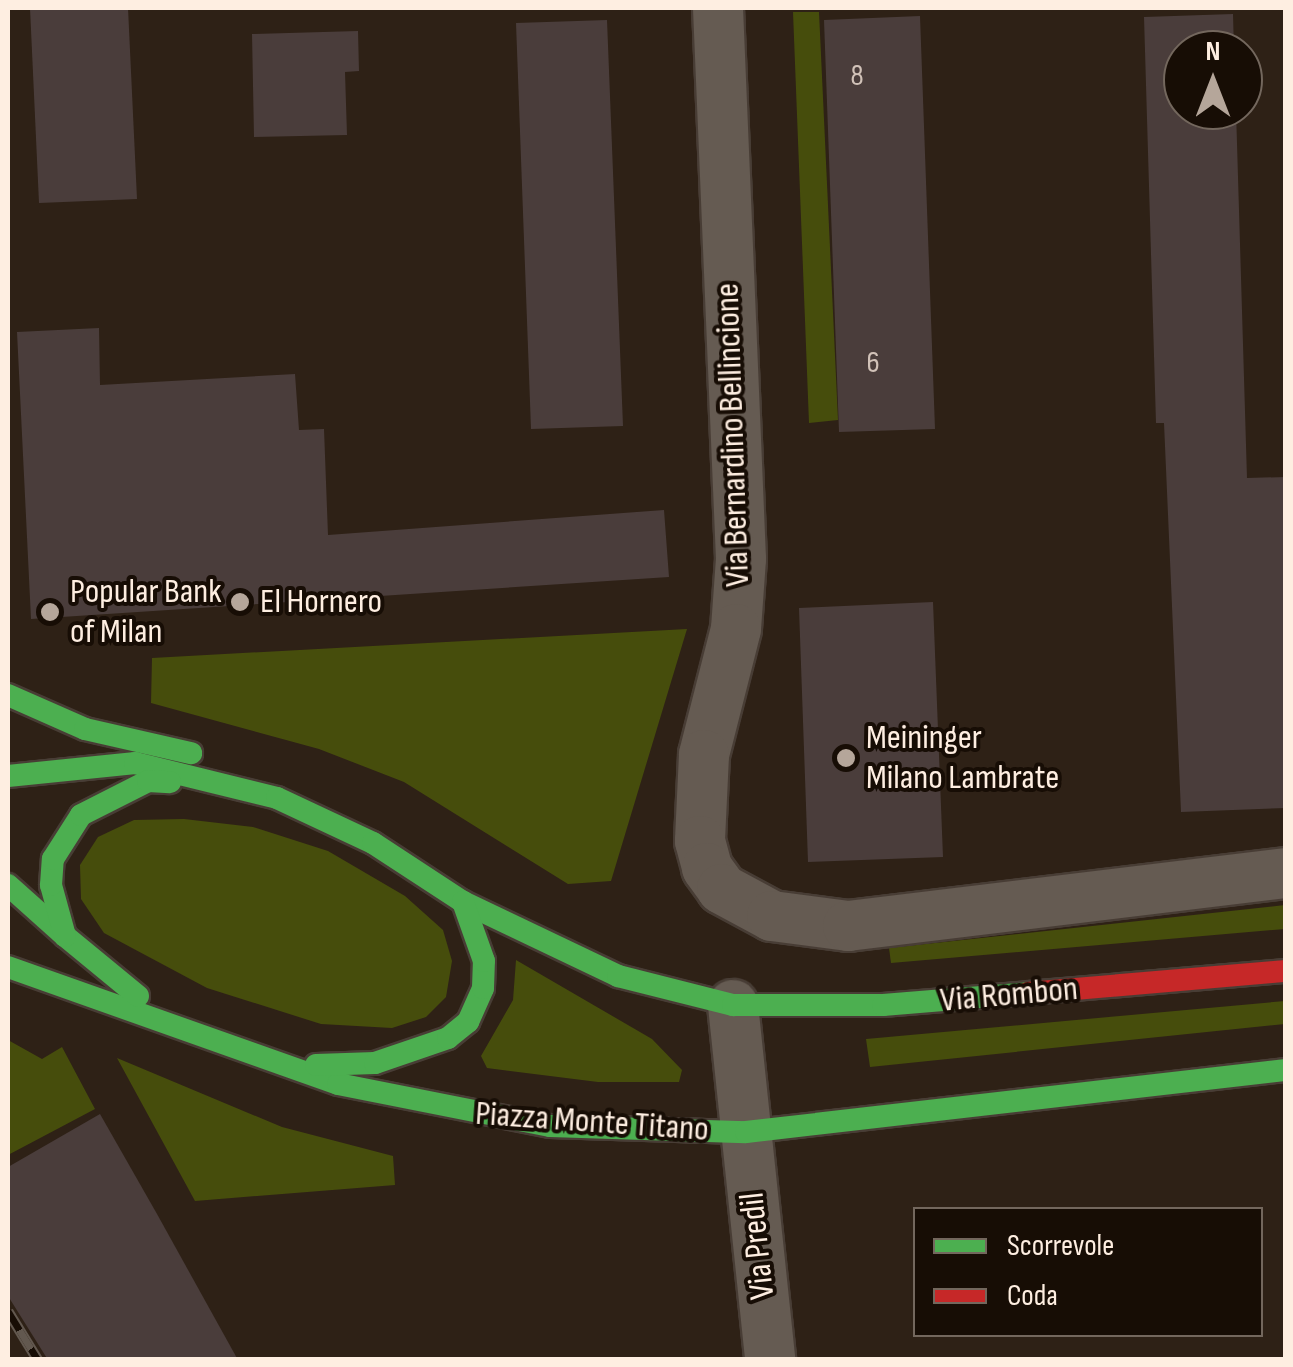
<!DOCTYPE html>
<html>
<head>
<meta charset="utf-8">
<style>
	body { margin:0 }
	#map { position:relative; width:1293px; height:1367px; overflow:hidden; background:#2e2116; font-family:"Sofia Sans Condensed",sans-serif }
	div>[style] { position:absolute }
	.green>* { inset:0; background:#464d0c }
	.building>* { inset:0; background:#4a3d3b }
	.roads { filter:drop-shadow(2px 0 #483d35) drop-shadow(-2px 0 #483d35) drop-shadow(0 2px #483d35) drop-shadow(0 -2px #483d35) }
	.street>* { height:50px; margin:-25px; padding:0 25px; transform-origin:25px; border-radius:25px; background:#655b52 }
	.fast>* { height:22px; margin:-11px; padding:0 11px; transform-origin:11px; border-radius:11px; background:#4caf50 }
	.jam>* { height:22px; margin:-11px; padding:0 11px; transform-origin:11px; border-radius:11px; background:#c62828 }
	.rail>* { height:11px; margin-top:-5.5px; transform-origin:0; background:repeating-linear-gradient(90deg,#170d05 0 22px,#62584f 0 44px); box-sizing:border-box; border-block:2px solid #62584f }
	.dots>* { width:28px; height:28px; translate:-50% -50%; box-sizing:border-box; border:5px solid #170d05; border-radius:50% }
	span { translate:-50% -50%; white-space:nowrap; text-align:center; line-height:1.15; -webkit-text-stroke:8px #170d05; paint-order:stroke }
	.number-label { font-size:30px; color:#d1c2b8 }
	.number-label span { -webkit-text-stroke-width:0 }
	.street-label { font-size:35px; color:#feeee1 }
	.poi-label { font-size:35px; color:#feeee1 }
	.left { translate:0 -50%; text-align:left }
	.frame { position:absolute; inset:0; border:10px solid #feeee1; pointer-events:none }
	.legend { position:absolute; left:913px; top:1207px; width:350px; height:130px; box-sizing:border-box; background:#170d05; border:2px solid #73675d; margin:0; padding:12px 18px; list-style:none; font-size:30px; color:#feeee1 }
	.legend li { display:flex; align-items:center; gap:20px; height:50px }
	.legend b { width:50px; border:2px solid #73675d }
	.north { position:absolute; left:1163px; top:30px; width:100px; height:100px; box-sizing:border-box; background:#170d05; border:2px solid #73675d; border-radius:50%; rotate:0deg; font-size:28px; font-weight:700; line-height:40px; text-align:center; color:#feeee1 }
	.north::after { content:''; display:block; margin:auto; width:35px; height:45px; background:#b5a69a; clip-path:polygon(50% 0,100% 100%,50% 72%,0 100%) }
</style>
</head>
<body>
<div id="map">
	<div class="green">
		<div style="clip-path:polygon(793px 12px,819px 12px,838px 420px,809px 423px)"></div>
		<div style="clip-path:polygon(687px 629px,611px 881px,568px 884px,404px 782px,319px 749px,151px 703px,152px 658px)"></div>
		<div style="clip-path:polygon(184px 819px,253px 827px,328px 851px,405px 896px,443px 930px,452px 961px,446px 997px,426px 1017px,392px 1028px,321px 1024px,207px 988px,104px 933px,81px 899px,80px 865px,98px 837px,134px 820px)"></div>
		<div style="clip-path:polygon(1285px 905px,1285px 929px,891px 963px,889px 948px)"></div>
		<div style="clip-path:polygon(516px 960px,652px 1039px,682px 1070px,679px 1082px,598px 1082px,487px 1068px,481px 1056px,513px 1000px)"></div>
		<div style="clip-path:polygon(1285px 1001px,1285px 1024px,870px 1067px,866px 1039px)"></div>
		<div style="clip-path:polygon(8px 1040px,42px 1059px,62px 1047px,95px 1109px,8px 1155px)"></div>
		<div style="clip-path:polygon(117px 1058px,282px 1127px,393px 1156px,395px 1185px,195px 1201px)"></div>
	</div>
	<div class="building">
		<div style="clip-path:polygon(30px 8px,128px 8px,137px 199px,39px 203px)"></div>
		<div style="clip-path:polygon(1233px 14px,1234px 50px,1183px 50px,1183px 110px,1236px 110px,1247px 478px,1286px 477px,1286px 808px,1181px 812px,1164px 423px,1156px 423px,1144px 17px)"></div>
		<div style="clip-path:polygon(920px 16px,935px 429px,839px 432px,824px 20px)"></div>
		<div style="clip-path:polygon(607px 20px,623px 426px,531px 429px,516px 23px)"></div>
		<div style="clip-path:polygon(358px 31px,359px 71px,345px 72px,347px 135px,254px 137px,252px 34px)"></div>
		<div style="clip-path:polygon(99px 328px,100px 385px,295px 374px,299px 430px,324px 429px,328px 535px,664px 510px,669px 577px,31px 619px,17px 332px)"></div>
		<div style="clip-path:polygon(933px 602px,943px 857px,808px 862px,799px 608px)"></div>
		<div style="clip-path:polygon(100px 1114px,157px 1214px,238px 1360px,48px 1360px,8px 1296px,8px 1167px)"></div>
	</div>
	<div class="roads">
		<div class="street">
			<div style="left:718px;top:8px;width:551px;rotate:87.61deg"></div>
			<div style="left:741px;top:559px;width:70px;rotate:94.1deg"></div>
			<div style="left:736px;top:629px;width:130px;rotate:104.3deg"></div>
			<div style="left:704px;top:755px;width:86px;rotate:92.7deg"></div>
			<div style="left:700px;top:841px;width:28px;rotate:75deg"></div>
			<div style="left:707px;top:868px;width:26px;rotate:54deg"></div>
			<div style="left:722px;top:889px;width:57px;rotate:28.4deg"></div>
			<div style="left:772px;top:916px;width:77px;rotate:7.5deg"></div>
			<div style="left:848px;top:926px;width:441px;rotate:-6.9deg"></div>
			<div style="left:733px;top:1005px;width:357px;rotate:84deg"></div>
		</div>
		<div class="fast">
			<div style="left:8px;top:695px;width:84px;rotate:23.8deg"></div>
			<div style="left:85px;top:729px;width:109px;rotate:12.8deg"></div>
			<div style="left:8px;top:776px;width:128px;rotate:-5.8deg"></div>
			<div style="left:135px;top:763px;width:146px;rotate:13.8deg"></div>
			<div style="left:277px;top:798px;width:106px;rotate:25.1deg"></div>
			<div style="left:373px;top:843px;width:108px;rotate:33.2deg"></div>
			<div style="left:463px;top:902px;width:172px;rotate:25.5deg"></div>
			<div style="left:618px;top:976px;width:119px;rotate:14.2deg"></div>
			<div style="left:733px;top:1005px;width:150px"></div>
			<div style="left:883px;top:1005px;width:145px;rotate:-4.7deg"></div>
			<div style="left:8px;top:885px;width:76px;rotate:41.8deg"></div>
			<div style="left:8px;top:967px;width:350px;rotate:19.5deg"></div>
			<div style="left:338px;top:1084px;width:216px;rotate:11.2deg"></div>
			<div style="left:550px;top:1126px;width:196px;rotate:1.8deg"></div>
			<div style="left:746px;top:1132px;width:544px;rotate:-6.55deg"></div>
			<div style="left:138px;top:996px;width:94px;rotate:-140.6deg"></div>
			<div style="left:65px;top:936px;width:53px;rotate:-105.4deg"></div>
			<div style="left:51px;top:885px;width:26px;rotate:-86deg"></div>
			<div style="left:53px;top:859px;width:52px;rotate:-57.5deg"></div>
			<div style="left:81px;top:815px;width:75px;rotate:-26.9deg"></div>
			<div style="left:148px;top:781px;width:22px;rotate:3deg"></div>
			<div style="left:316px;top:1065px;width:59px;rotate:-1.9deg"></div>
			<div style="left:375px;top:1063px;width:77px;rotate:-18.9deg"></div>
			<div style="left:448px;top:1038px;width:26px;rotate:-39deg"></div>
			<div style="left:468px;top:1022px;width:37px;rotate:-66deg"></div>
			<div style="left:483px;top:988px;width:27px;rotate:-88deg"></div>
			<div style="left:484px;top:961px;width:63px;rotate:-109.6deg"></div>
		</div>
		<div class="jam">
			<div style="left:1028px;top:993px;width:259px;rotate:-4.9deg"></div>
		</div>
	</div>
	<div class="rail">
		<div style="left:8px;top:1311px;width:57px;rotate:58.5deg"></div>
	</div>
	<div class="dots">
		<div style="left:240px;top:602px;background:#b5a69a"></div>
		<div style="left:50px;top:612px;background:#b5a69a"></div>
		<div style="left:846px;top:758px;background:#b5a69a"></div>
	</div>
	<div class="number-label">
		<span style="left:857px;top:76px">8</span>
		<span style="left:873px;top:363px">6</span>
	</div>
	<div class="street-label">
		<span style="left:733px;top:435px;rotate:-92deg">Via Bernardino Bellincione</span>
		<span style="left:1009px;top:995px;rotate:-5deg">Via Rombon</span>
		<span style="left:592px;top:1122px;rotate:4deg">Piazza Monte Titano</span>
		<span style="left:758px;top:1246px;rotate:-96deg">Via Predil</span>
	</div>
	<div class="poi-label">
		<span class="left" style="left:70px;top:612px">Popular Bank<br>of Milan</span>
		<span class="left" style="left:260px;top:602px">El Hornero</span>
		<span class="left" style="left:866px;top:758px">Meininger<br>Milano Lambrate</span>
	</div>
	<div class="frame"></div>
	<ul class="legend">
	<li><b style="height:12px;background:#4caf50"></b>Scorrevole</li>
	<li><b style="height:12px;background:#c62828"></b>Coda</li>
	</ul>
	<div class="north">N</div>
</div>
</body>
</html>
